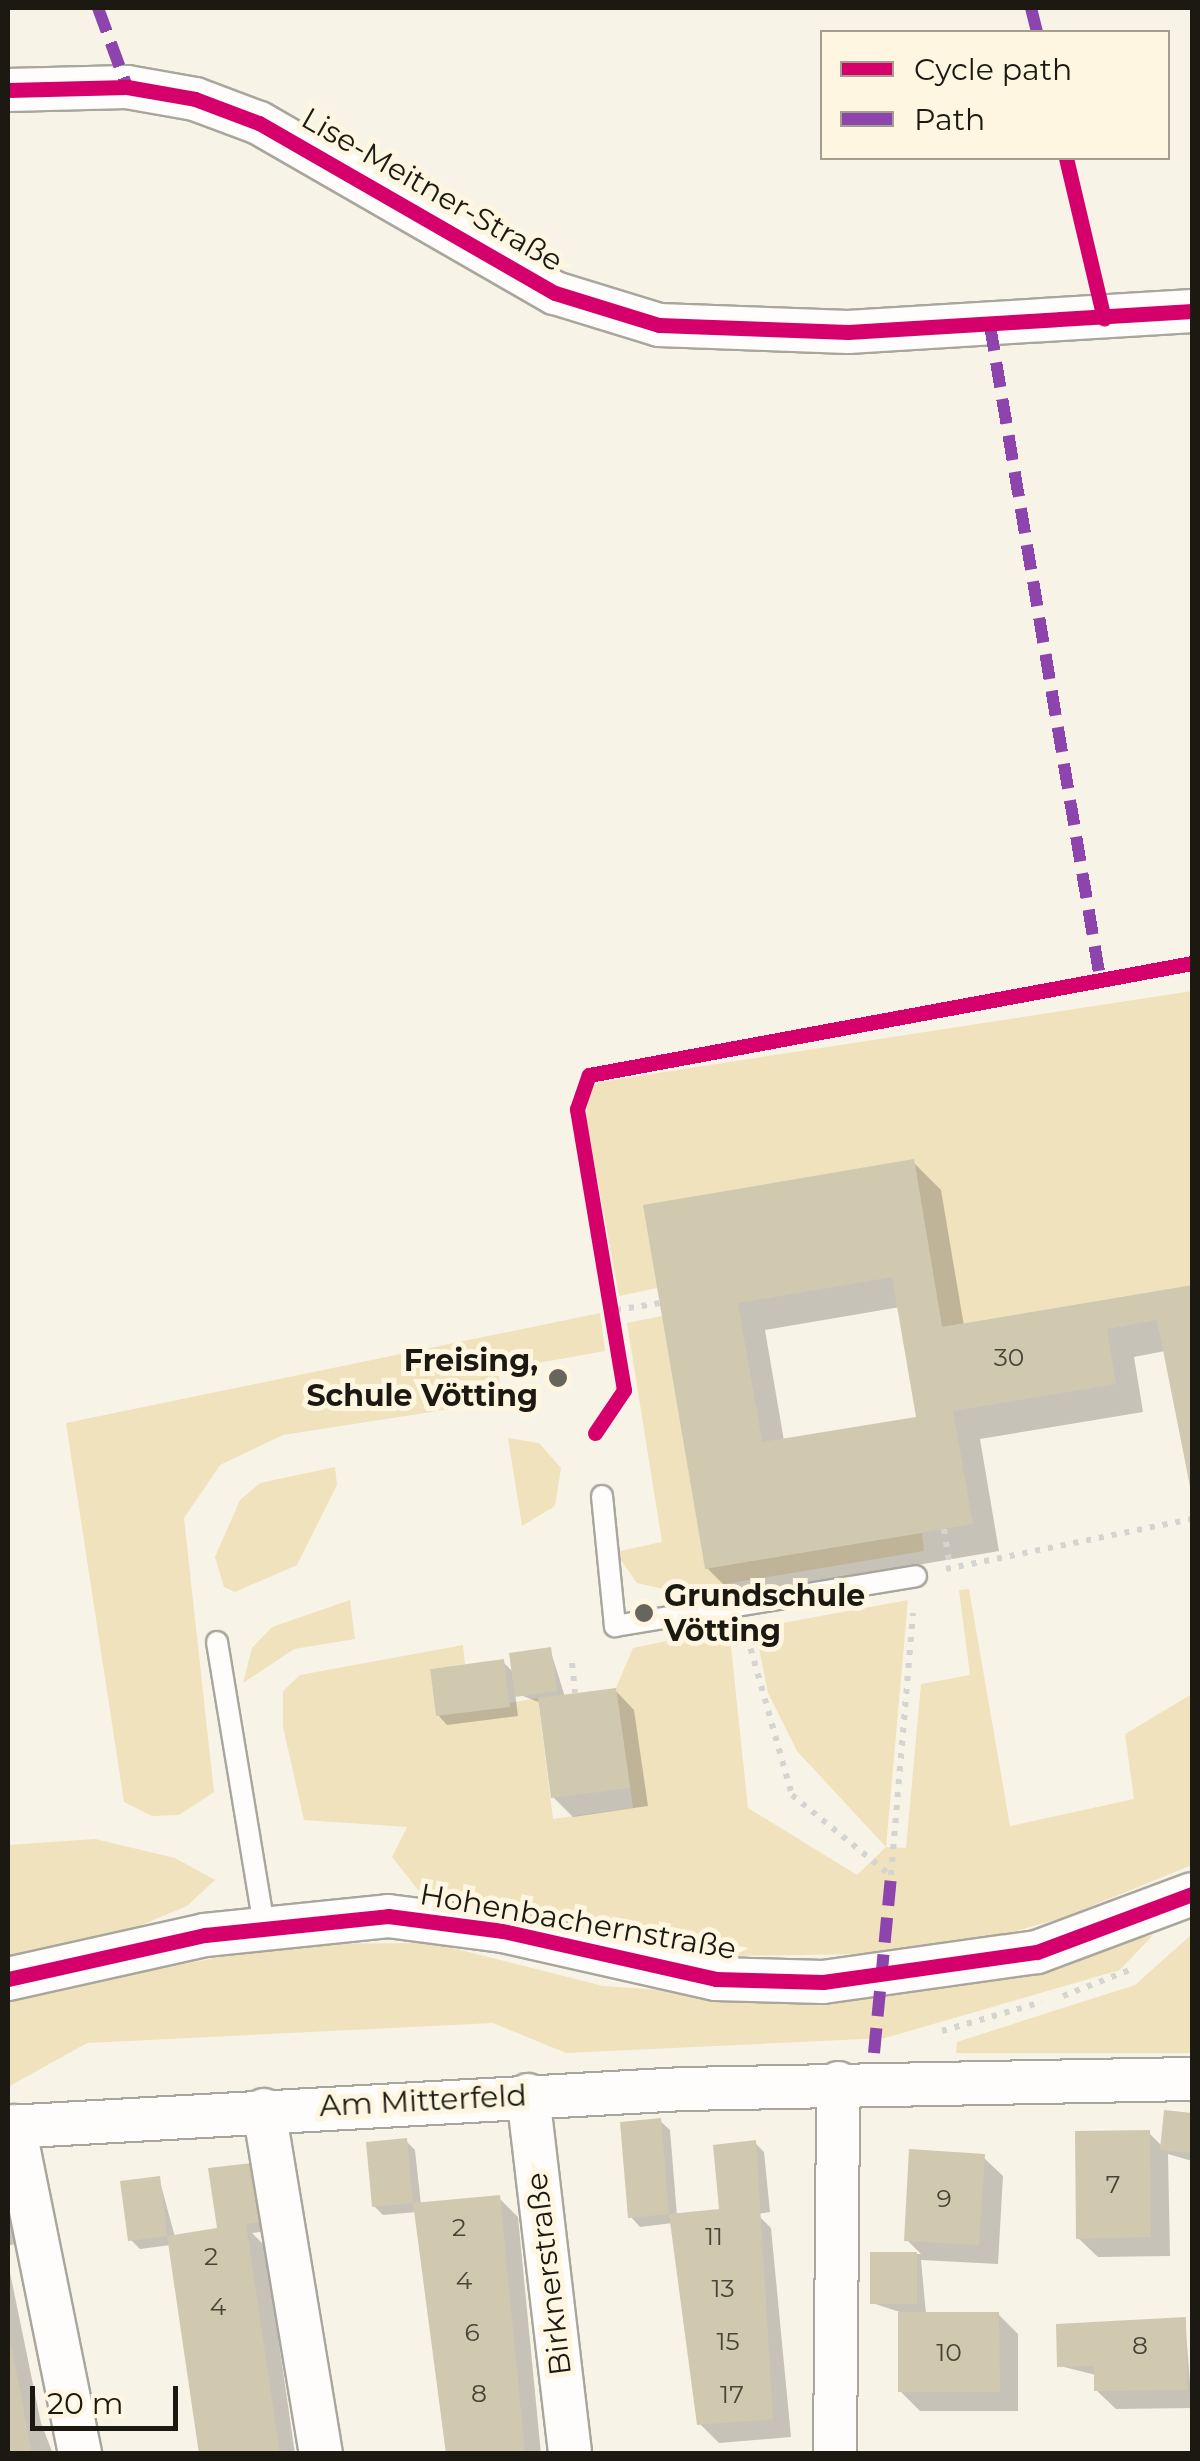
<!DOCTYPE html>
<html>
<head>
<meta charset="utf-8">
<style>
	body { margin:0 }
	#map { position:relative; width:1200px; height:2461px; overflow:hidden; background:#f8f3e7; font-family:Montserrat,sans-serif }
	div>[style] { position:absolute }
	.green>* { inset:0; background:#efe2bd }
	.shadow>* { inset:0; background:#0003 }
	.building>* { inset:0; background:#d1c9af }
	.path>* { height:6px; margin-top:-3px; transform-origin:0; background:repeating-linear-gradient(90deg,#d4d4d0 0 5px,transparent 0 13px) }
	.roads { filter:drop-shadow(2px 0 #a9a69d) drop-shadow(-2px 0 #a9a69d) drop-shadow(0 2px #a9a69d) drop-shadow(0 -2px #a9a69d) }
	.lane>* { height:20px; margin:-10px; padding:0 10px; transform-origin:10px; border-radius:10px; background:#fefdfb }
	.street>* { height:42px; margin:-21px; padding:0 21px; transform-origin:21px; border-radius:21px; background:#fefdfb }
	.quiet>* { height:12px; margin-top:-6px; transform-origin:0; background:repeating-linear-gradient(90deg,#8e44ad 0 25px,transparent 0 37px) }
	.cycleway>* { height:15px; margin:-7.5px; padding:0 7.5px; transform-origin:7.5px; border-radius:7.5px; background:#d6006c }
	.dots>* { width:28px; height:28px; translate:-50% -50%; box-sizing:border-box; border:5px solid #fef6e1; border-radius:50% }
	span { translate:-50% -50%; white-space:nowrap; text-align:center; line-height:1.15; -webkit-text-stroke:10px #fef6e1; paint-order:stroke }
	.number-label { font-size:25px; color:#484538 }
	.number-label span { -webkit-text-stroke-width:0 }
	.street-label { font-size:30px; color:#1b1911 }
	.poi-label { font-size:30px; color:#1b1911; font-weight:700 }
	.right { translate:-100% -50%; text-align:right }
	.left { translate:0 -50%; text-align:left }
	.frame { position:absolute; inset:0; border:10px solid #1b1911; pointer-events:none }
	.legend { position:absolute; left:820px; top:30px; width:350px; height:130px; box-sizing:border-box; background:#fef6e1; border:2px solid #a39e8e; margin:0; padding:12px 18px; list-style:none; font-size:30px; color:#1b1911 }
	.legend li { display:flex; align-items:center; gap:20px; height:50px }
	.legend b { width:50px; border:2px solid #a39e8e }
	.scale { position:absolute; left:30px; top:2386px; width:148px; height:45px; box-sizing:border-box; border:5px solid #1b1911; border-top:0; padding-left:12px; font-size:30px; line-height:35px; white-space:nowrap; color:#1b1911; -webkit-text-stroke:8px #fef6e1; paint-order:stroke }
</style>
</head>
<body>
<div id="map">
	<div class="green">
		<div style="clip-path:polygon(1192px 991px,1192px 1285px,942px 1327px,914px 1160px,657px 1288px,619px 1296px,586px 1118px,589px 1090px,599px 1082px)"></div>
		<div style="clip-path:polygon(600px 1313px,605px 1351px,498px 1370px,502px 1401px,283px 1435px,220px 1465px,184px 1518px,214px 1792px,179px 1815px,152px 1816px,124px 1802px,66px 1423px)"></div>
		<div style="clip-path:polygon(662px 1316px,705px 1568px,922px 1533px,924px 1551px,677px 1592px,637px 1583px,615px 1552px,662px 1542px,627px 1323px)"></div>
		<div style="clip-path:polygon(508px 1438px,539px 1443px,561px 1468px,555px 1506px,522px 1526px)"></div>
		<div style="clip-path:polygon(335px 1467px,337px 1485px,297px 1565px,235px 1592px,224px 1587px,215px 1557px,240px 1500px,260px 1483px)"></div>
		<div style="clip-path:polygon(969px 1589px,1010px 1826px,1134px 1799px,1125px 1734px,1192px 1694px,1192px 1865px,1062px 1918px,939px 1953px,722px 1956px,423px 1896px,392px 1857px,407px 1827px,304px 1820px,283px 1727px,283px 1691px,300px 1675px,463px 1645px,465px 1664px,430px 1669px,436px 1716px,538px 1698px,553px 1819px,633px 1808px,616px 1688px,633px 1648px,729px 1628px,748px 1808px,857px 1875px,886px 1847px,797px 1751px,768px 1693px,755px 1628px,908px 1600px,886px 1847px,906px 1848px,921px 1684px,970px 1675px,959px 1590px)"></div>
		<div style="clip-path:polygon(350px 1600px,355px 1639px,294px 1649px,243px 1683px,252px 1648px,272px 1627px)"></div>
		<div style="clip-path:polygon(95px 1839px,175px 1858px,215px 1880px,187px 1906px,139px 1926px,8px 1958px,8px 1845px)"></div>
		<div style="clip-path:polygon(1192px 1934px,1192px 2053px,956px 2053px,957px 2042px,1135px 1985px)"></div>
		<div style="clip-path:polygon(1153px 1935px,1120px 1970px,885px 2038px,566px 2053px,493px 2023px,87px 2043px,8px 2087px,8px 1999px,285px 1944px,433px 1943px,603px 1986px,789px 1998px,1004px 1971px)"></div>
	</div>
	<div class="shadow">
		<div style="clip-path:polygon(evenodd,913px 1162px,941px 1190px,964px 1326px,1192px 1287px,1192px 1497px,1165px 1351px,1134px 1357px,1143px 1412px,980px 1439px,999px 1551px,735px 1596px,707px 1568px,646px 1207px,913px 1162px,900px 1307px,919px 1419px,784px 1441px,765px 1330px,900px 1307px)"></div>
		<div style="clip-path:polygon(550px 1649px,565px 1697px,615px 1690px,634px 1710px,648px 1806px,573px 1817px,553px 1797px,541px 1703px,515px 1693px,518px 1716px,447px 1725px,438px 1715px,503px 1662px,514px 1673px)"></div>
		<div style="clip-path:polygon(1167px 2113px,1192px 2115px,1192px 2161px,1168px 2154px,1170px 2256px,1098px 2257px,1078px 2238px,1148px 2132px,1163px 2147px)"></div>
		<div style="clip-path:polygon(660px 2121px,670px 2130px,677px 2216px,724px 2211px,755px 2143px,764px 2152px,770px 2212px,757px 2214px,771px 2228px,791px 2437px,719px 2443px,700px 2424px,673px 2223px,640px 2227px,631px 2217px)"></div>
		<div style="clip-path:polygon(406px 2141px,415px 2150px,421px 2205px,499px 2198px,518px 2217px,541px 2454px,448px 2454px,417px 2212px,383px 2215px,374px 2206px)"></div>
		<div style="clip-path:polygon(983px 2157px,1003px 2176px,998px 2264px,921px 2260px,926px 2314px,998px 2314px,1018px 2334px,1018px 2411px,920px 2411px,900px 2391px,900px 2312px,872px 2303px,872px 2254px,921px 2254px,907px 2240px)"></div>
		<div style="clip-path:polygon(251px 2165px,268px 2231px,252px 2233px,265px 2246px,295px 2454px,201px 2454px,171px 2245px,140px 2249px,130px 2239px,159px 2178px,175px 2237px,222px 2230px)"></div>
		<div style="clip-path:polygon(8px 2200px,15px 2244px,8px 2246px)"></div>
		<div style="clip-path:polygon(8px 2263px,41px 2423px,53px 2454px,8px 2454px)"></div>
		<div style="clip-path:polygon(1185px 2319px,1192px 2408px,1116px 2409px,1096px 2390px,1096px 2375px,1060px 2366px)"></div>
	</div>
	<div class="building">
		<div style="clip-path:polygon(evenodd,914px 1159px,942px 1327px,1192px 1285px,1192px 1496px,1157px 1320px,1107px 1329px,1116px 1384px,953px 1411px,973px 1524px,705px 1569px,643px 1205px,914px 1159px,892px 1277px,916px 1417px,762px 1442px,738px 1303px,892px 1277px)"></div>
		<div style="clip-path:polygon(551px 1647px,557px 1691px,515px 1697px,509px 1653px)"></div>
		<div style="clip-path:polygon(504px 1659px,510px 1707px,436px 1716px,430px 1669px)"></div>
		<div style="clip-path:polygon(616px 1688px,630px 1788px,551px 1798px,538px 1698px)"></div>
		<div style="clip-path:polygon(1164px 2110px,1192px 2113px,1192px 2153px,1160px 2150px)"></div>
		<div style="clip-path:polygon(661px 2118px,669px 2214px,628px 2218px,620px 2122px)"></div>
		<div style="clip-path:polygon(1150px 2130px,1151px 2237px,1076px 2239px,1075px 2131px)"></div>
		<div style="clip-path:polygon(407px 2138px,413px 2203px,372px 2207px,366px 2142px)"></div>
		<div style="clip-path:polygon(756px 2140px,773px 2419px,697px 2425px,669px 2214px,719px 2209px,713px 2145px)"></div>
		<div style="clip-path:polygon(909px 2149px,985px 2154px,979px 2245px,904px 2241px)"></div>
		<div style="clip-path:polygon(252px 2163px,260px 2222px,246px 2224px,280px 2454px,199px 2454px,167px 2236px,217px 2228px,208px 2168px)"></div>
		<div style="clip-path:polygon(160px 2176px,167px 2236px,128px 2241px,120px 2181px)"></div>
		<div style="clip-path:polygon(500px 2195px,525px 2454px,446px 2454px,413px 2203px)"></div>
		<div style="clip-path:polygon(870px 2252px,917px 2252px,917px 2304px,870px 2304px)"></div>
		<div style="clip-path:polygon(898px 2312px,999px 2312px,1000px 2392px,898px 2392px)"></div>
		<div style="clip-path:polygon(1186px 2317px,1187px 2390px,1094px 2391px,1094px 2366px,1057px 2367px,1056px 2324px)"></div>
		<div style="clip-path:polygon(8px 2334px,9px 2334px,32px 2454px,8px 2454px)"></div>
	</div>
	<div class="path">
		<div style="left:616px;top:1310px;width:45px;rotate:-9deg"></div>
		<div style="left:944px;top:1529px;width:33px;rotate:81deg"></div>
		<div style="left:946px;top:1569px;width:251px;rotate:-11.5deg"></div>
		<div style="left:747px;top:1636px;width:165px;rotate:74.2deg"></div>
		<div style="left:792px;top:1795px;width:127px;rotate:39.2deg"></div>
		<div style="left:572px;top:1663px;width:30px;rotate:84deg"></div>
		<div style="left:891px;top:1875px;width:263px;rotate:-85.2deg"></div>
		<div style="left:1063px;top:1996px;width:77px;rotate:-21.3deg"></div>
		<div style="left:942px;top:2031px;width:104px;rotate:-16.2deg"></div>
	</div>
	<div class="roads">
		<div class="lane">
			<div style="left:602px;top:1496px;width:131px;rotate:84.3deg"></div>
			<div style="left:615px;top:1626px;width:305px;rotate:-9.4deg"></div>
			<div style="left:217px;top:1642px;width:289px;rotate:80.6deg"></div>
		</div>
		<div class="street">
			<div style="left:8px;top:90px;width:119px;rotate:-1.4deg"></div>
			<div style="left:127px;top:87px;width:69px;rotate:10deg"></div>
			<div style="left:195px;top:99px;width:68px;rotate:20.6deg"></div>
			<div style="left:259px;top:123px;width:341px;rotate:29.9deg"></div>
			<div style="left:555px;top:293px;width:109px;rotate:17.1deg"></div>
			<div style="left:659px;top:325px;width:189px;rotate:2.1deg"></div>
			<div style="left:848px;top:332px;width:345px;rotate:-3.5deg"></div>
			<div style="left:8px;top:1979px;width:202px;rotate:-12.6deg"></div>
			<div style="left:205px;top:1935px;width:184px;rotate:-5.9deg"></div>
			<div style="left:388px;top:1916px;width:116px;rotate:7.4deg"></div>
			<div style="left:503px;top:1931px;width:218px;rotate:12.7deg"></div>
			<div style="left:716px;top:1979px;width:107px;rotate:1.6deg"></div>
			<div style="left:823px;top:1982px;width:216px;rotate:-8deg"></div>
			<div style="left:1037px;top:1952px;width:165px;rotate:-20.5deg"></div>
			<div style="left:528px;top:2095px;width:361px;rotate:83.3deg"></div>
			<div style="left:264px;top:2110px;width:349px;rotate:80.6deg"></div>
			<div style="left:14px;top:2126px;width:335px;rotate:78.6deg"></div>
			<div style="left:8px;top:2127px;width:676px;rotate:-3.22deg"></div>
			<div style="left:683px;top:2089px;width:509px;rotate:-1.13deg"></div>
			<div style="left:835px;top:2454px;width:371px;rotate:-89.5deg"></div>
		</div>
	</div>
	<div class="quiet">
		<div style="left:98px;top:8px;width:84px;rotate:69.8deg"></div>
		<div style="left:1031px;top:8px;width:25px;rotate:76deg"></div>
		<div style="left:990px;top:326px;width:661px;rotate:80.42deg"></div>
		<div style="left:874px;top:2053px;width:179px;rotate:-84.5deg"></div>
	</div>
	<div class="cycleway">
		<div style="left:8px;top:90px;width:119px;rotate:-1.4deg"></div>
		<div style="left:127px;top:87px;width:69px;rotate:10deg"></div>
		<div style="left:195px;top:99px;width:68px;rotate:20.6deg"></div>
		<div style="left:259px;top:123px;width:341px;rotate:29.9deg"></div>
		<div style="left:555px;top:293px;width:109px;rotate:17.1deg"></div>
		<div style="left:659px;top:325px;width:189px;rotate:2.1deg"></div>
		<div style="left:848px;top:332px;width:345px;rotate:-3.5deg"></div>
		<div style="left:1066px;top:158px;width:165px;rotate:76.7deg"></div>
		<div style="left:595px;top:1433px;width:52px;rotate:-56deg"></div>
		<div style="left:624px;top:1390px;width:285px;rotate:-99.5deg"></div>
		<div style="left:577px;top:1109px;width:36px;rotate:-71deg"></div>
		<div style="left:589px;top:1075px;width:613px;rotate:-10.52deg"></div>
		<div style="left:8px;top:1979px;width:202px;rotate:-12.6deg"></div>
		<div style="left:205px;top:1935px;width:184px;rotate:-5.9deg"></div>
		<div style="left:388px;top:1916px;width:116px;rotate:7.4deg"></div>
		<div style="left:503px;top:1931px;width:218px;rotate:12.7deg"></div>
		<div style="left:716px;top:1979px;width:107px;rotate:1.6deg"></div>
		<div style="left:823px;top:1982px;width:216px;rotate:-8deg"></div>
		<div style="left:1037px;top:1952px;width:165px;rotate:-20.5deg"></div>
	</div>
	<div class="dots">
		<div style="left:558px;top:1378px;background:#68655c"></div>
		<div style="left:644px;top:1613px;background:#68655c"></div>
	</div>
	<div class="number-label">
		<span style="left:1009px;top:1357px">30</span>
		<span style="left:1113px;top:2184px">7</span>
		<span style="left:944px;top:2198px">9</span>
		<span style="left:459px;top:2227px">2</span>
		<span style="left:714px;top:2236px">11</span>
		<span style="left:211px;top:2256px">2</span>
		<span style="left:464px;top:2280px">4</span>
		<span style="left:723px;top:2288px">13</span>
		<span style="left:218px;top:2306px">4</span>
		<span style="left:472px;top:2332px">6</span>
		<span style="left:728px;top:2341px">15</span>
		<span style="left:1140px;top:2345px">8</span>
		<span style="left:949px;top:2352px">10</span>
		<span style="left:479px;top:2393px">8</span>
		<span style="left:732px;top:2394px">17</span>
	</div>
	<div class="street-label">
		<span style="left:432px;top:190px;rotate:30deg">Lise-Meitner-Straße</span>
		<span style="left:578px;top:1922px;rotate:10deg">Hohenbachernstraße</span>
		<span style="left:423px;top:2101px;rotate:-3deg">Am Mitterfeld</span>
		<span style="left:549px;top:2274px;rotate:-97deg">Birknerstraße</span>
	</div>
	<div class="poi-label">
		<span class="right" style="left:538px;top:1378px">Freising,<br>Schule Vötting</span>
		<span class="left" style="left:664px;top:1613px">Grundschule<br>Vötting</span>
	</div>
	<div class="frame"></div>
	<ul class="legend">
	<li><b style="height:12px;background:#d6006c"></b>Cycle path</li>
	<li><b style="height:12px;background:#8e44ad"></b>Path</li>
	</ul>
	<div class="scale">20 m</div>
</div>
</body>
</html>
